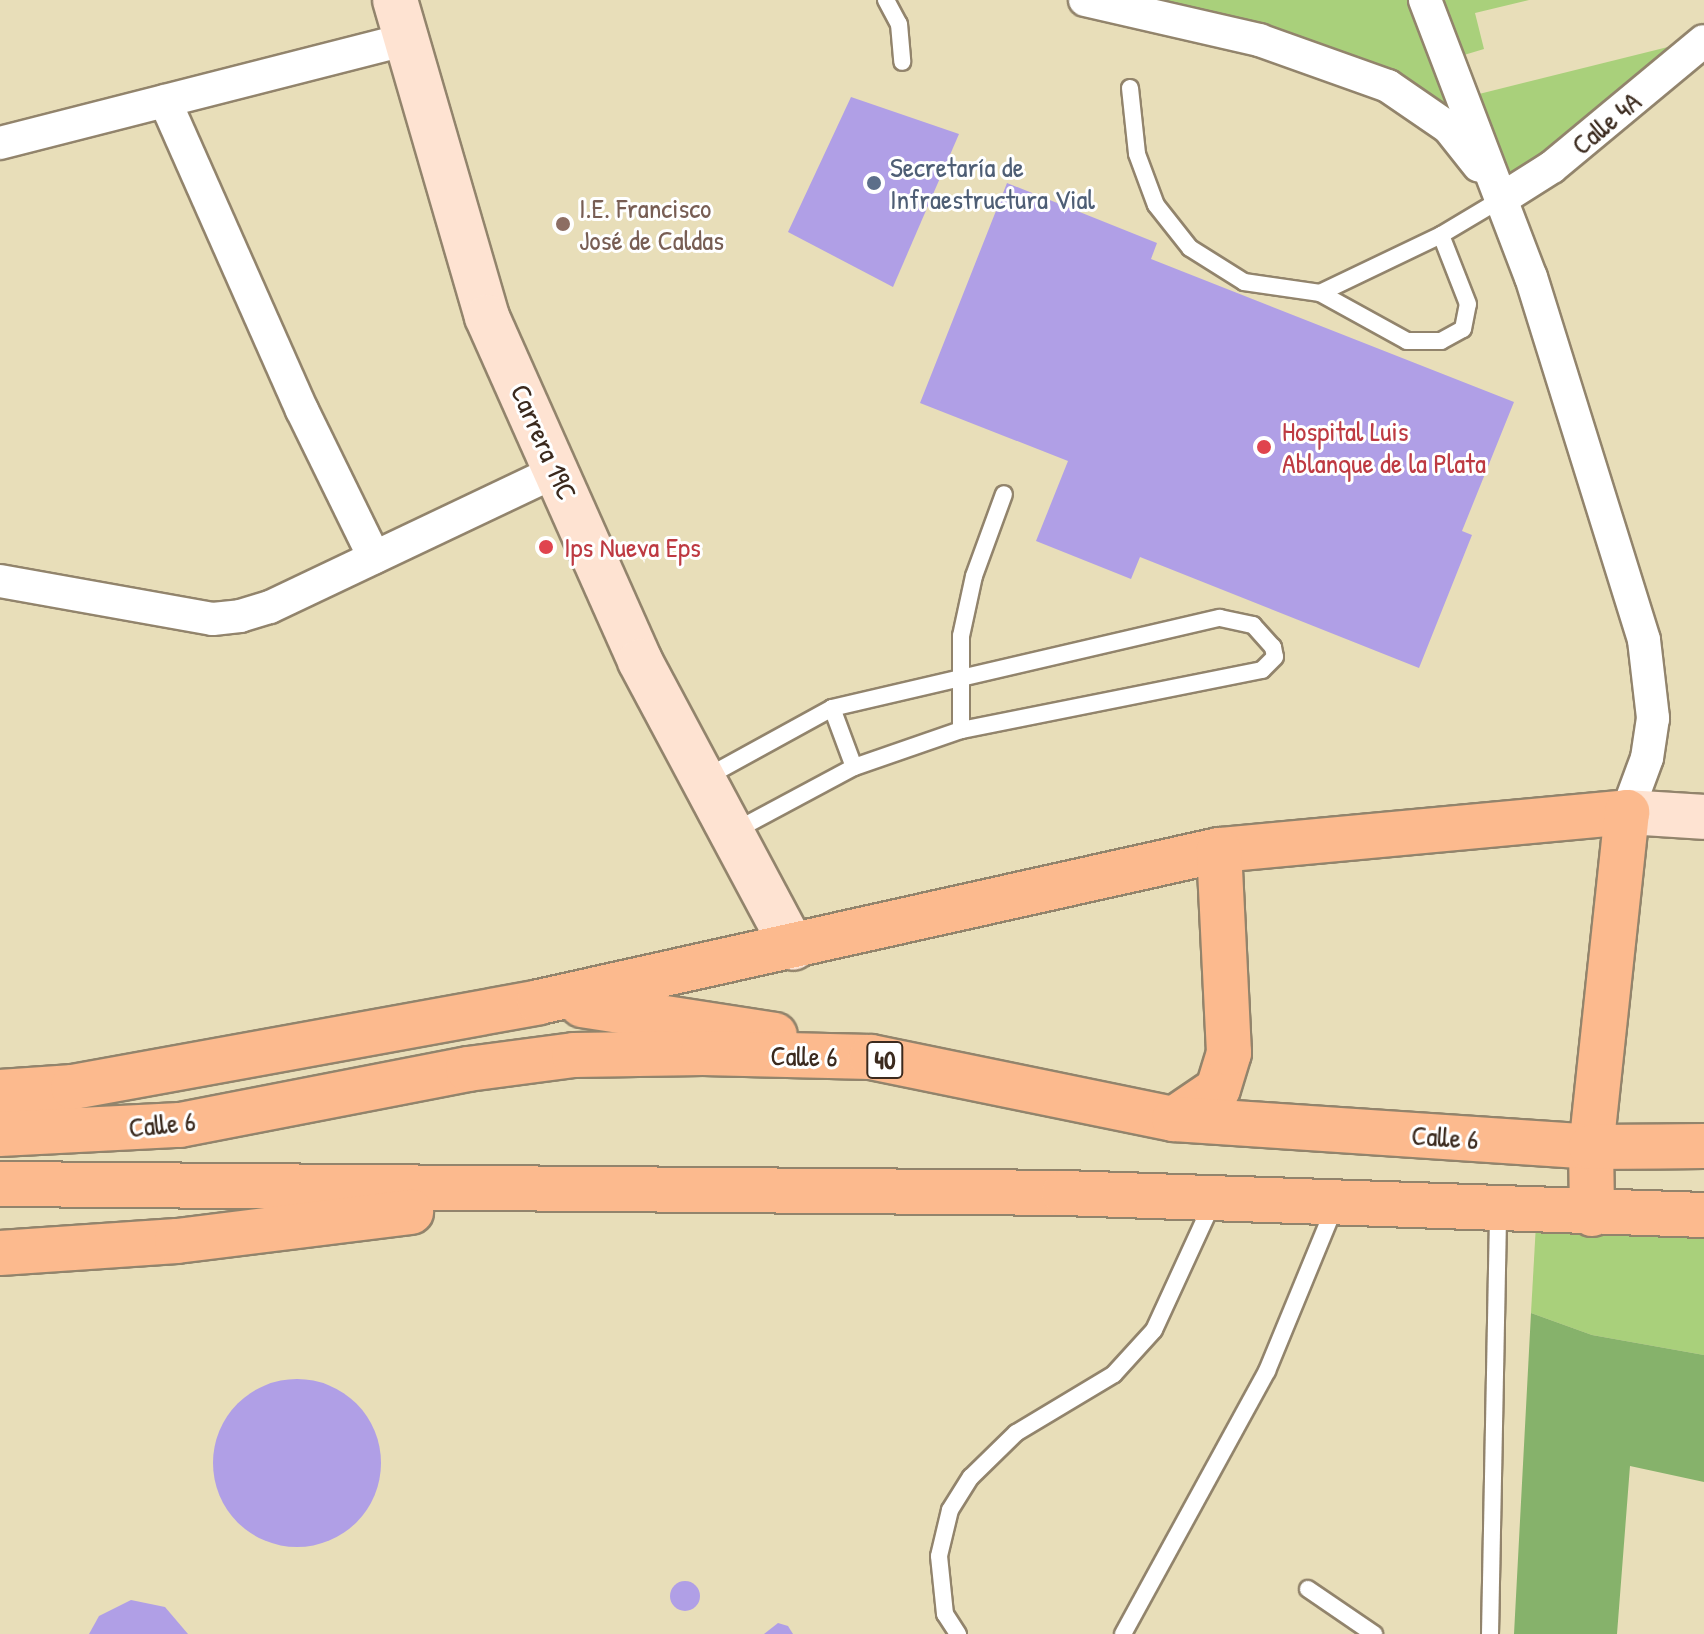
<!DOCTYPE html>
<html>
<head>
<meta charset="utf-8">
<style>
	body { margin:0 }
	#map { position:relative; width:1704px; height:1634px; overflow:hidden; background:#e8deb9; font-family:"Patrick Hand",sans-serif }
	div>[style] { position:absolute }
	.green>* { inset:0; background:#a9d07b }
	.forest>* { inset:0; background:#86b26b }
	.building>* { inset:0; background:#b09fe6 }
	.round { border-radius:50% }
	.roads { filter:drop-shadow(2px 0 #92846c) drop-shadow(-2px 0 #92846c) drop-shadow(0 2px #92846c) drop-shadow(0 -2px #92846c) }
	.service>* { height:16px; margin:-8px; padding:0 8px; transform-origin:8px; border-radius:8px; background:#fff }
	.minor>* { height:32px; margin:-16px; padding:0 16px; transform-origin:16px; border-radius:16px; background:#fff }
	.secondary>* { height:44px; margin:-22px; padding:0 22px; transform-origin:22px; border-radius:22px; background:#fee3d2 }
	.trunk>* { height:44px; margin:-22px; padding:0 22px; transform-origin:22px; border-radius:22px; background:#fcba8e }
	.dots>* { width:22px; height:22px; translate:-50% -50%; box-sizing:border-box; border:4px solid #fff; border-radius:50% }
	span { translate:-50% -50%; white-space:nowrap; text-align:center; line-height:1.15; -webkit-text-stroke:6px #fff; paint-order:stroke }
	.shield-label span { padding:2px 6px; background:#fff; border:2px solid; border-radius:6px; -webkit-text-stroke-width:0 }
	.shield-label { font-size:26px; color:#3b2a1e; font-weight:700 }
	.street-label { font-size:28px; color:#3b2a1e }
	.service-label { font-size:28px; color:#4e5e75 }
	.left { translate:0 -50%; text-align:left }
	.education-label { font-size:28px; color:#785e54 }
	.health-label { font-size:28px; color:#be3a42 }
</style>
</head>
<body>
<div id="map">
	<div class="green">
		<div style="clip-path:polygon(1085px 0,1431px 0,1503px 198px,1388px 86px)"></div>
		<div style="clip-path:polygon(1440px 0,1529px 0,1475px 13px,1484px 49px,1464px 55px)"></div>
		<div style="clip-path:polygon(1676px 45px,1511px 177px,1479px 94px)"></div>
		<div style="clip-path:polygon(1704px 1215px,1704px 1355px,1592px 1335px,1531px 1313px,1536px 1224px)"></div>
	</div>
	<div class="forest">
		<div style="clip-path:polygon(1531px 1313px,1592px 1335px,1704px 1355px,1704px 1482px,1630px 1466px,1617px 1634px,1514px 1634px)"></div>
	</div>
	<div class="building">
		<div style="clip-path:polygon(851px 97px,959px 134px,893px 287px,788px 232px)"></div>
		<div style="clip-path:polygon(1007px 183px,1157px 243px,1151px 259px,1514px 402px,1462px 531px,1472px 535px,1419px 668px,1140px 557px,1131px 579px,1036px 541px,1068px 461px,920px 403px)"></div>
		<div class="round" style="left:213px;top:1379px;width:168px;height:168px"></div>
		<div class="round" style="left:670px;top:1581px;width:30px;height:30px"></div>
		<div style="clip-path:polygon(131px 1600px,165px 1607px,188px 1634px,89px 1634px,99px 1616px)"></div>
		<div style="clip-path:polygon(778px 1623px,788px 1626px,793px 1634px,764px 1634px)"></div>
	</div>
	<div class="roads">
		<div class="service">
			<div style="left:886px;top:0;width:27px;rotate:62deg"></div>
			<div style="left:899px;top:24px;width:38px;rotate:85deg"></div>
			<div style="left:1130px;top:88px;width:66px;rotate:83.9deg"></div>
			<div style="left:1137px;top:154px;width:54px;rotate:69.6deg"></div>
			<div style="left:1156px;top:205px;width:55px;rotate:51.7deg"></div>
			<div style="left:1190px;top:248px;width:64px;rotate:32.2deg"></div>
			<div style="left:1244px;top:282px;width:77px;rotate:8.2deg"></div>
			<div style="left:1320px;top:293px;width:134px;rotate:-25.6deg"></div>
			<div style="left:1441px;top:235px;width:72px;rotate:-30.8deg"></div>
			<div style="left:1320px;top:293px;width:99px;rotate:28.9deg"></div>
			<div style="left:1407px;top:341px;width:34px"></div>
			<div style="left:1441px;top:341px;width:25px;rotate:-29deg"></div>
			<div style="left:1463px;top:329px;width:25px;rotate:-79deg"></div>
			<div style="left:1468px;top:304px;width:74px;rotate:-111.4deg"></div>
			<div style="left:832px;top:708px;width:63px;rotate:69.6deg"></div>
			<div style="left:961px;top:730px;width:94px;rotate:-90deg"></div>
			<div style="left:961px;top:636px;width:61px;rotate:-77.8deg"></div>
			<div style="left:974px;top:576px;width:87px;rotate:-69.9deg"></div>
			<div style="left:703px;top:779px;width:147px;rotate:-28.8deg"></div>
			<div style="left:832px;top:708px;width:398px;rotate:-13.1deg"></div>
			<div style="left:1220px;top:618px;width:34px;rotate:12deg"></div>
			<div style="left:1253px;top:625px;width:30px;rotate:48deg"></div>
			<div style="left:1273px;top:647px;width:10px;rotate:79deg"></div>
			<div style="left:1275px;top:657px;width:18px;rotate:135deg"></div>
			<div style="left:1262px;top:670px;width:307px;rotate:168.7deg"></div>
			<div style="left:961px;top:730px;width:113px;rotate:160.9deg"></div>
			<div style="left:854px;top:767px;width:137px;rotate:151.8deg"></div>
			<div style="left:1308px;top:1589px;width:80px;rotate:34.3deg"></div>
			<div style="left:958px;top:1634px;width:24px;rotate:-123deg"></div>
			<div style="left:945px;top:1614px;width:58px;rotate:-95.9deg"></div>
			<div style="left:939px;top:1556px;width:47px;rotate:-76.6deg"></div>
			<div style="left:950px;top:1510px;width:39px;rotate:-58deg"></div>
			<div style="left:971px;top:1477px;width:63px;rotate:-44.4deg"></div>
			<div style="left:1016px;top:1433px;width:114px;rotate:-31deg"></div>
			<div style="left:1114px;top:1374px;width:59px;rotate:-47.7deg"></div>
			<div style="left:1154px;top:1330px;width:141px;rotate:-65.3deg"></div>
			<div style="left:1123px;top:1634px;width:300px;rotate:-61.3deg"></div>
			<div style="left:1267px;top:1371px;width:181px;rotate:-67.6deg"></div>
			<div style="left:1490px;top:1634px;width:425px;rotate:-88.9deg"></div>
		</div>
		<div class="minor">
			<div style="left:1085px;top:0;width:179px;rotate:12.9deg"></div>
			<div style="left:1259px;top:40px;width:137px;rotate:19.6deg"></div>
			<div style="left:1388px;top:86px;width:74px;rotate:34.5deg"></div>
			<div style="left:1449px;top:128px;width:48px;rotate:51.7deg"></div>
			<div style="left:1425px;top:0;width:297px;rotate:69.1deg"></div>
			<div style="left:1531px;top:277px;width:380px;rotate:72.7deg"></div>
			<div style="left:1644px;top:640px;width:79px;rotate:83.4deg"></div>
			<div style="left:1653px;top:718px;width:40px;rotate:98.5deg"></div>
			<div style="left:1647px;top:758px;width:58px;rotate:110.3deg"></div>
			<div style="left:165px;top:101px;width:338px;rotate:66.1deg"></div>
			<div style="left:302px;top:410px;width:164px;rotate:63.9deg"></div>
			<div style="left:0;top:143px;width:417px;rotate:-14.3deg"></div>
			<div style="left:1503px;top:198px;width:58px;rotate:-32.3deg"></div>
			<div style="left:1552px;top:167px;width:197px;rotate:-39.7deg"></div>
			<div style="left:0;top:581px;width:216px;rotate:10.1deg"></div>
			<div style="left:213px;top:619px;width:27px;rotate:-6deg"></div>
			<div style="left:240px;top:616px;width:31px;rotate:-17deg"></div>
			<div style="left:270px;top:607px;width:318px;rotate:-25.4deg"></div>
		</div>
		<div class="secondary">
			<div style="left:395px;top:0;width:330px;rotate:73.8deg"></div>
			<div style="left:487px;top:317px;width:376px;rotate:66deg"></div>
			<div style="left:640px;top:661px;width:325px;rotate:61.9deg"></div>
			<div style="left:1627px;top:812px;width:77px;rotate:3.7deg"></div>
		</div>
		<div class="trunk">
			<div style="left:582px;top:1005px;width:195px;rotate:8.8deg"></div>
			<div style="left:0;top:1092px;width:73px;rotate:-3.9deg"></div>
			<div style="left:73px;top:1087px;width:474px;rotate:-10.3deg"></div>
			<div style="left:539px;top:1002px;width:697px;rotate:-12.6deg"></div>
			<div style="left:1219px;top:850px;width:410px;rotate:-5.3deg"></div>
			<div style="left:1627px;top:812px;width:337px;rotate:96.1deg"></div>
			<div style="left:1591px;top:1147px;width:67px;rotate:89.1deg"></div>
			<div style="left:1174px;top:1119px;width:53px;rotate:-34.3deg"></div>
			<div style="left:1218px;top:1089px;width:38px;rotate:-73deg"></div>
			<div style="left:1229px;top:1053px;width:203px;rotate:-92.8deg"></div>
			<div style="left:0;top:1134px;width:180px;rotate:-2.9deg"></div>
			<div style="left:180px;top:1125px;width:293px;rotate:-11deg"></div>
			<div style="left:468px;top:1069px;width:107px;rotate:-7.5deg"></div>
			<div style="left:574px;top:1055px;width:129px;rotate:-0.9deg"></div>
			<div style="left:703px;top:1053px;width:168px;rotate:1.4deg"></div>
			<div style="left:871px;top:1057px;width:309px;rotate:11.6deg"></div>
			<div style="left:1174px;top:1119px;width:418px;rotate:3.8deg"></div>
			<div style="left:1591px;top:1147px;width:113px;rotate:-0.5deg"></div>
			<div style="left:0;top:1184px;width:1064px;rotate:0.48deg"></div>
			<div style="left:1064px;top:1193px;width:640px;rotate:1.97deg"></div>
			<div style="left:0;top:1253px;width:177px;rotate:-3.9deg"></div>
			<div style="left:177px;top:1241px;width:236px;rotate:-7.1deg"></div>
		</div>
	</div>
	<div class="dots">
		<div style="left:874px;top:183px;background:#5c6f8a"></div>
		<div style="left:563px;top:224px;background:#8d6e63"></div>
		<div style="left:1264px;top:447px;background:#e0444e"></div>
		<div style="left:546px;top:547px;background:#e0444e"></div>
	</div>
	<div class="shield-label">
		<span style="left:885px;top:1060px">40</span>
	</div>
	<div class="street-label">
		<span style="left:1606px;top:123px;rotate:-40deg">Calle 4A</span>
		<span style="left:544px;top:442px;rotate:66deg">Carrera 19C</span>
		<span style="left:804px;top:1056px;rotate:1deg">Calle 6</span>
		<span style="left:162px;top:1124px;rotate:-6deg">Calle 6</span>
		<span style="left:1445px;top:1137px;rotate:4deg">Calle 6</span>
	</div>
	<div class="service-label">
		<span class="left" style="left:890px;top:183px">Secretaría de<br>Infraestructura Vial</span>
	</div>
	<div class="education-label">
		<span class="left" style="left:579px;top:224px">I.E. Francisco<br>José de Caldas</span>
	</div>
	<div class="health-label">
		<span class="left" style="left:1282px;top:447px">Hospital Luis<br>Ablanque de la Plata</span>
		<span class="left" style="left:564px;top:547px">Ips Nueva Eps</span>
	</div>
</div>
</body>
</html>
